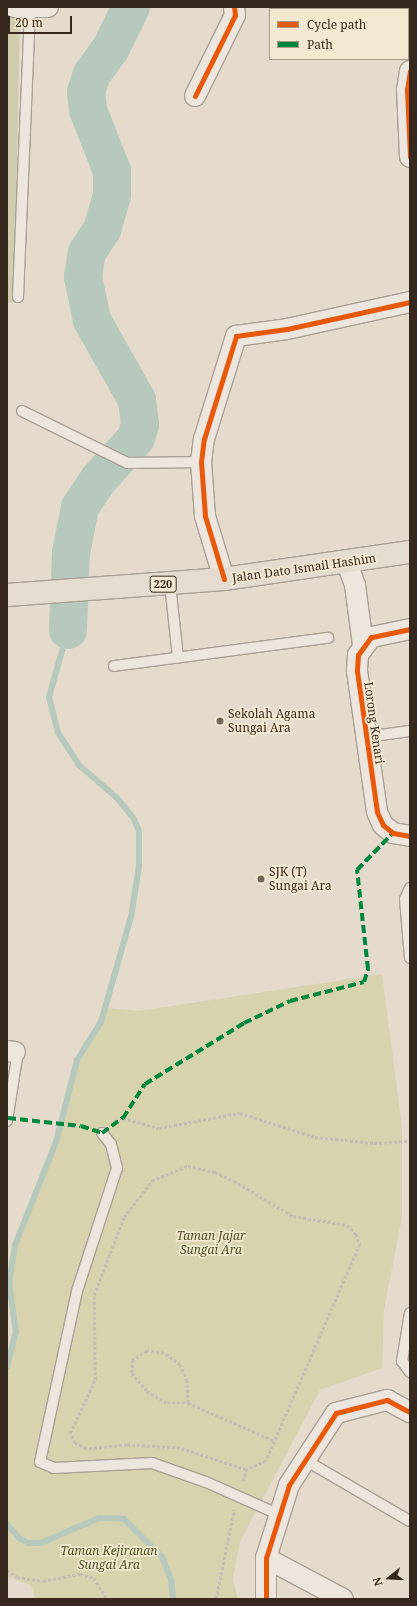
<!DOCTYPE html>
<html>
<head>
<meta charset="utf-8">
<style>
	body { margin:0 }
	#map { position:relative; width:417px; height:1606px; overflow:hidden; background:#e4dbcc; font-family:"Noto Serif",serif }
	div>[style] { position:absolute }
	.green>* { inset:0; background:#d6d3ae }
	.cemetery>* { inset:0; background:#d0cdae }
	.stream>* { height:6px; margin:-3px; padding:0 3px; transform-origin:3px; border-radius:3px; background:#b7c9bd }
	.river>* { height:38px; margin:-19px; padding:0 19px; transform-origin:19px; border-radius:19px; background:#b7c9bd }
	.path>* { height:2.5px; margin-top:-1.25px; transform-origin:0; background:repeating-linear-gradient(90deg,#c5bdb4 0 3px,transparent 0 5px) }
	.roads { filter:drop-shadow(1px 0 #a9a095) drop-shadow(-1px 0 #a9a095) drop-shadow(0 1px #a9a095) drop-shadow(0 -1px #a9a095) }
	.lane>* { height:10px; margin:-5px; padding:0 5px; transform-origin:5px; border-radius:5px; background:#ece6de }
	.street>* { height:20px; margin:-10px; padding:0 10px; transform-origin:10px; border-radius:10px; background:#ece6de }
	.primary>* { height:22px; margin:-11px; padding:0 11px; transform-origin:11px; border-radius:11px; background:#e3dccf }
	.quiet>* { height:4px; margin-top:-2px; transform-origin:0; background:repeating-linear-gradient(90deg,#00873e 0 8px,transparent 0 12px) }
	.cycleway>* { height:5px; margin:-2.5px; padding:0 2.5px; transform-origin:2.5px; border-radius:2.5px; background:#e8590c }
	.dots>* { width:11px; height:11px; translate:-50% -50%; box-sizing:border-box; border:2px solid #f5e8d1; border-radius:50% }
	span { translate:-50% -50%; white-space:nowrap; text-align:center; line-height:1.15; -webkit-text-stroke:3.5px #f5e8d1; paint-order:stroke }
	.shield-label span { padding:1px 3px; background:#f5e8d1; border:1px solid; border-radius:3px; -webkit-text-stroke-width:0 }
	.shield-label { font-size:11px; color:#37281d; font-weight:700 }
	.street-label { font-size:12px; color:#37281d }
	.poi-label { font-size:12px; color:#37281d }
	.left { translate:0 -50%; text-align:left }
	.park-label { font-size:12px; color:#4c5424; font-style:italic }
	.frame { position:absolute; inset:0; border:8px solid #37281d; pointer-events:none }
	.legend { position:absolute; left:269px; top:8px; width:140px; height:52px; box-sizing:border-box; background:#f5e8d1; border:1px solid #a99b89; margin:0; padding:5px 7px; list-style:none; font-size:12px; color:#37281d }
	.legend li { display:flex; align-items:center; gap:8px; height:20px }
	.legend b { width:20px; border:1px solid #a99b89 }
	.north { position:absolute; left:369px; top:1558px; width:40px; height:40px; -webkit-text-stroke:3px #f5e8d1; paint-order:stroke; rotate:252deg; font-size:11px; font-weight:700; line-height:16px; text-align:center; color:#37281d }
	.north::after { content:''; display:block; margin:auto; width:14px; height:18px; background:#37281d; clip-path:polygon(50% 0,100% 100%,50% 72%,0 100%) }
	.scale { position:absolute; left:8px; top:16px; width:64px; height:18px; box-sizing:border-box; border:2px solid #37281d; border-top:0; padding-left:5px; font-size:12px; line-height:14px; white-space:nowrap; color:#37281d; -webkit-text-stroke:3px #f5e8d1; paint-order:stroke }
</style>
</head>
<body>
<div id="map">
	<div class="green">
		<div style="clip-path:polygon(382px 974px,402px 1127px,402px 1217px,384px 1310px,382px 1368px,320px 1390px,240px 1542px,233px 1579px,238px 1599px,35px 1599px,31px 1585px,7px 1577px,7px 1367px,16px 1332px,9px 1295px,10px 1271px,15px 1245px,56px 1142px,77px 1060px,101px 1022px,106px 1008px,139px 1011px)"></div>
	</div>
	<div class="cemetery">
		<div style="clip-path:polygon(7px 17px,20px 19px,14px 302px,7px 303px)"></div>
	</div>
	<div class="stream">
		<div style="left:7px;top:1367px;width:36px;rotate:-76deg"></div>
		<div style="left:16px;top:1332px;width:49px;rotate:-98.1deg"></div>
		<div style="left:9px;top:1283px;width:38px;rotate:-81deg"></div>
		<div style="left:15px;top:1245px;width:111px;rotate:-68.3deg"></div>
		<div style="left:56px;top:1142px;width:85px;rotate:-75.6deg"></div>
		<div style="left:77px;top:1060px;width:45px;rotate:-57.7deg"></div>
		<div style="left:101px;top:1022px;width:109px;rotate:-74.1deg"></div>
		<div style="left:131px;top:917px;width:52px;rotate:-81.1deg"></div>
		<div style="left:139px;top:866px;width:35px;rotate:-90deg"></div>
		<div style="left:139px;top:831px;width:13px;rotate:-113deg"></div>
		<div style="left:134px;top:819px;width:28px;rotate:-129deg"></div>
		<div style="left:116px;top:797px;width:49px;rotate:-139.1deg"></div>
		<div style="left:79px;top:765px;width:38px;rotate:-123deg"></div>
		<div style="left:58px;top:733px;width:37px;rotate:-104deg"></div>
		<div style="left:49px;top:697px;width:70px;rotate:-74.2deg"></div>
		<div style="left:7px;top:1524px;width:18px;rotate:49deg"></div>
		<div style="left:19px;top:1538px;width:10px;rotate:29deg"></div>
		<div style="left:28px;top:1543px;width:13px"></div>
		<div style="left:41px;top:1543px;width:63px;rotate:-23.3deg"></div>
		<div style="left:99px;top:1518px;width:25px;rotate:2deg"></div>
		<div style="left:124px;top:1519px;width:54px;rotate:45deg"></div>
		<div style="left:162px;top:1557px;width:24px;rotate:68deg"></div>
		<div style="left:171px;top:1579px;width:20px;rotate:84deg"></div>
	</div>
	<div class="river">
		<div style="left:68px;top:630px;width:77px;rotate:-87.8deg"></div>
		<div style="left:71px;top:553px;width:47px;rotate:-78.9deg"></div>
		<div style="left:80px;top:507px;width:34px;rotate:-56deg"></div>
		<div style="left:99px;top:479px;width:55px;rotate:-47.9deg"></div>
		<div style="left:136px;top:438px;width:14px;rotate:-73deg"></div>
		<div style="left:140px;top:425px;width:25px;rotate:-97deg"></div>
		<div style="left:137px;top:400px;width:92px;rotate:-119.4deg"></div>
		<div style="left:92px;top:320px;width:44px;rotate:-101.8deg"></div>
		<div style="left:83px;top:277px;width:25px;rotate:-81deg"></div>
		<div style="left:87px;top:252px;width:27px;rotate:-56deg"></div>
		<div style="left:102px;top:230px;width:37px;rotate:-74deg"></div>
		<div style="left:112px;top:194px;width:23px;rotate:-90deg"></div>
		<div style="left:112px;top:171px;width:66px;rotate:-111.5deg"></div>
		<div style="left:88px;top:110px;width:18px;rotate:-96deg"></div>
		<div style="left:86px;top:92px;width:19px;rotate:-72deg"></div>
		<div style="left:92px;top:74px;width:32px;rotate:-54deg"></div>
		<div style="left:111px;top:48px;width:46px;rotate:-64deg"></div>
	</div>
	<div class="path">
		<div style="left:123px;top:1118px;width:37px;rotate:16deg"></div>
		<div style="left:159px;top:1128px;width:82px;rotate:-10.5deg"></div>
		<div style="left:240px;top:1113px;width:79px;rotate:17.7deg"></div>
		<div style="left:315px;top:1137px;width:59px;rotate:5.8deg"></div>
		<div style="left:374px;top:1143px;width:36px;rotate:-3deg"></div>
		<div style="left:188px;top:1166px;width:28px;rotate:13deg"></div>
		<div style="left:215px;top:1172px;width:21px;rotate:25deg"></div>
		<div style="left:234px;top:1181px;width:69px;rotate:30.7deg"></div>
		<div style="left:293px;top:1216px;width:55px;rotate:9.5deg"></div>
		<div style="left:347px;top:1225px;width:13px;rotate:45deg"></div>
		<div style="left:356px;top:1234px;width:11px;rotate:68deg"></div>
		<div style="left:360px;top:1244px;width:236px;rotate:113.4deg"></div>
		<div style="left:266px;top:1461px;width:22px;rotate:156deg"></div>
		<div style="left:246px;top:1470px;width:70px;rotate:-161.6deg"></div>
		<div style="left:180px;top:1448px;width:53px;rotate:-176.8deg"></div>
		<div style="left:127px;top:1445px;width:41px;rotate:174.4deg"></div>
		<div style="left:86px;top:1449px;width:13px;rotate:-151deg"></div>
		<div style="left:75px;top:1443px;width:11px;rotate:-117deg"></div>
		<div style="left:70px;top:1433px;width:59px;rotate:-64.7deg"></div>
		<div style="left:95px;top:1380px;width:85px;rotate:-90.7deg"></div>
		<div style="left:94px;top:1295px;width:84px;rotate:-69deg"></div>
		<div style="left:124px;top:1217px;width:46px;rotate:-52.1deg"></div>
		<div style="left:152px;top:1181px;width:39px;rotate:-23deg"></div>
		<div style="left:188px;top:1403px;width:22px;rotate:-93deg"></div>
		<div style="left:187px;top:1381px;width:17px;rotate:-114deg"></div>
		<div style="left:180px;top:1365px;width:20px;rotate:-143deg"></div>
		<div style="left:164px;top:1353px;width:17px;rotate:-173deg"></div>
		<div style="left:147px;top:1351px;width:17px;rotate:147deg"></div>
		<div style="left:133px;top:1360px;width:13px;rotate:94deg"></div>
		<div style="left:132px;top:1373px;width:23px;rotate:50deg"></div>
		<div style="left:147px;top:1391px;width:23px;rotate:31deg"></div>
		<div style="left:167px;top:1403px;width:21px"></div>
		<div style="left:188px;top:1403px;width:95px;rotate:23.6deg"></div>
		<div style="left:243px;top:1481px;width:11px;rotate:-75deg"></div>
		<div style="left:7px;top:1570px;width:12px;rotate:35deg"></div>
		<div style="left:17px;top:1577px;width:26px;rotate:9deg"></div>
		<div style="left:43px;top:1581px;width:38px;rotate:-11deg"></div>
		<div style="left:80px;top:1574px;width:15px;rotate:16deg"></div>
		<div style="left:94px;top:1578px;width:25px;rotate:58deg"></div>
		<div style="left:216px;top:1599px;width:91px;rotate:-78.6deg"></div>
	</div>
	<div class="roads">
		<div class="lane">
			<div style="left:18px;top:297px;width:288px;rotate:-87.6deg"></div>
			<div style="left:22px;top:411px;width:117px;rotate:26.3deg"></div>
			<div style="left:127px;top:463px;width:74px;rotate:-0.8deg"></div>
			<div style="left:170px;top:584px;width:74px;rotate:83.8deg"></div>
			<div style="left:114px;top:666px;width:216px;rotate:-7.5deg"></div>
			<div style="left:366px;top:737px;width:44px;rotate:-7.8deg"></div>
			<div style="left:410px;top:888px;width:12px;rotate:114deg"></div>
			<div style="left:405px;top:899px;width:59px;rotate:85.2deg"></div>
			<div style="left:7px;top:1121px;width:64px;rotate:-81deg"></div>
			<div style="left:17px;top:1058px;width:6px;rotate:-108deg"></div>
			<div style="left:102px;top:1133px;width:14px;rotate:51deg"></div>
			<div style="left:111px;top:1144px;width:25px;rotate:76deg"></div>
			<div style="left:117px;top:1168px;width:129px;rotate:108deg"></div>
			<div style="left:77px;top:1291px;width:175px;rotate:102.2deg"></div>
			<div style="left:40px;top:1462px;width:15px;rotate:23deg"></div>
			<div style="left:54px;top:1468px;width:98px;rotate:-2.9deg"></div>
			<div style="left:152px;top:1463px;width:57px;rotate:19.4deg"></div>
			<div style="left:206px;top:1482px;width:81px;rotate:24deg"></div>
			<div style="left:410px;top:1313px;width:49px;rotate:99.5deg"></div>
			<div style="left:402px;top:1361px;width:14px;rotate:54deg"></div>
			<div style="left:305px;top:1460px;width:121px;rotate:30.2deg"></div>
		</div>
		<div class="street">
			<div style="left:14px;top:7px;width:34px"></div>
			<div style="left:410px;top:71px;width:19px;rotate:99deg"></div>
			<div style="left:407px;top:90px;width:67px;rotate:87.4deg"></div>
			<div style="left:195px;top:96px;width:90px;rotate:-63.7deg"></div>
			<div style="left:235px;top:15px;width:8px;rotate:-97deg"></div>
			<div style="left:347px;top:563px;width:23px;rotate:70deg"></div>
			<div style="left:355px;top:585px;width:61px;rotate:82.4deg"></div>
			<div style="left:224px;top:579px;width:66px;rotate:-106.8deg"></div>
			<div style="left:205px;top:516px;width:54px;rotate:-94.2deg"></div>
			<div style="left:201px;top:462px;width:23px;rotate:-83deg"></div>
			<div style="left:204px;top:439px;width:108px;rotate:-72.7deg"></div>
			<div style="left:236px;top:336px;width:51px;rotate:-7.8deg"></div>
			<div style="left:287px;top:329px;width:126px;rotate:-12.4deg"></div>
			<div style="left:410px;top:629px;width:40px;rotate:168deg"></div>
			<div style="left:371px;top:637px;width:22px;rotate:126deg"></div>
			<div style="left:358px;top:655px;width:16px;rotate:94deg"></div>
			<div style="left:357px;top:671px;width:142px;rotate:81.9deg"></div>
			<div style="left:377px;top:812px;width:14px;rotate:65deg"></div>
			<div style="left:383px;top:825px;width:13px;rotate:39deg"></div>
			<div style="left:393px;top:833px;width:17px;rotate:10deg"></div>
			<div style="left:7px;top:1051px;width:8px;rotate:7deg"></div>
			<div style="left:266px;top:1558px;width:87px;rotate:28deg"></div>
			<div style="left:266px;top:1599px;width:41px;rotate:-90deg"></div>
			<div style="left:266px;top:1558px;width:77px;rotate:-72.5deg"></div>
			<div style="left:289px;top:1485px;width:86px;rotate:-56.9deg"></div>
			<div style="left:336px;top:1413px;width:53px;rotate:-14.3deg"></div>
			<div style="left:387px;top:1400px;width:26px;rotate:28deg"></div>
		</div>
		<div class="primary">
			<div style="left:7px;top:595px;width:218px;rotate:-4.2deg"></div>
			<div style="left:224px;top:579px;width:188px;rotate:-8.3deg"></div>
		</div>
	</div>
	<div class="quiet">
		<div style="left:8px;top:1118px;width:73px;rotate:6.3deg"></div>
		<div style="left:81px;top:1126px;width:22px;rotate:18deg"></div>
		<div style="left:102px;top:1133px;width:26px;rotate:-36deg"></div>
		<div style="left:123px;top:1118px;width:40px;rotate:-57.1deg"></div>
		<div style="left:145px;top:1084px;width:116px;rotate:-31.6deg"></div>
		<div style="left:244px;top:1023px;width:51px;rotate:-25.6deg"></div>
		<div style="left:290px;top:1001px;width:76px;rotate:-14.4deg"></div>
		<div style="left:364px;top:982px;width:14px;rotate:-73deg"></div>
		<div style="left:368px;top:969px;width:100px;rotate:-96.3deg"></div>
		<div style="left:357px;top:870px;width:52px;rotate:-45.8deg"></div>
	</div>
	<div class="cycleway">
		<div style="left:410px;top:71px;width:19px;rotate:99deg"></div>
		<div style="left:407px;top:90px;width:67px;rotate:87.4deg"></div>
		<div style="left:195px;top:96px;width:90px;rotate:-63.7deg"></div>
		<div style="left:235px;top:15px;width:8px;rotate:-97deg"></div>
		<div style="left:224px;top:579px;width:66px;rotate:-106.8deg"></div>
		<div style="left:205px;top:516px;width:54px;rotate:-94.2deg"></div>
		<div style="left:201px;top:462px;width:23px;rotate:-83deg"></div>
		<div style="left:204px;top:439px;width:108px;rotate:-72.7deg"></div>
		<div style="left:236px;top:336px;width:51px;rotate:-7.8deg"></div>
		<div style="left:287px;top:329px;width:126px;rotate:-12.4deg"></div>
		<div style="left:410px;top:629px;width:40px;rotate:168deg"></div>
		<div style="left:371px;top:637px;width:22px;rotate:126deg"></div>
		<div style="left:358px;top:655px;width:16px;rotate:94deg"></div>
		<div style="left:357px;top:671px;width:142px;rotate:81.9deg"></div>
		<div style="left:377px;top:812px;width:14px;rotate:65deg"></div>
		<div style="left:383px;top:825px;width:13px;rotate:39deg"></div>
		<div style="left:393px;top:833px;width:17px;rotate:10deg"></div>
		<div style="left:266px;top:1599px;width:41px;rotate:-90deg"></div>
		<div style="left:266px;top:1558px;width:77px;rotate:-72.5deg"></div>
		<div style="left:289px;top:1485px;width:86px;rotate:-56.9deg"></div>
		<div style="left:336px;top:1413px;width:53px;rotate:-14.3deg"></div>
		<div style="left:387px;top:1400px;width:26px;rotate:28deg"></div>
	</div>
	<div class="dots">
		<div style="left:220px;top:721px;background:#74675a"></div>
		<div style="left:261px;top:879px;background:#74675a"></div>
	</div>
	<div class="shield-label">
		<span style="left:163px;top:584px">220</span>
	</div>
	<div class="street-label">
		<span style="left:304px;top:568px;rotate:-8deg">Jalan Dato Ismail Hashim</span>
		<span style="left:374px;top:723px;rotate:82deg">Lorong Kenari</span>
	</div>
	<div class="poi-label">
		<span class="left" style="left:228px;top:721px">Sekolah Agama<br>Sungai Ara</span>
		<span class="left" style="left:269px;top:879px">SJK (T)<br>Sungai Ara</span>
	</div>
	<div class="park-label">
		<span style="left:211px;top:1243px">Taman Jajar<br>Sungai Ara</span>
		<span style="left:109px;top:1558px">Taman Kejiranan<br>Sungai Ara</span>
	</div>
	<div class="frame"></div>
	<ul class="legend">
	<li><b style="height:5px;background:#e8590c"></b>Cycle path</li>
	<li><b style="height:5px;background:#00873e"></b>Path</li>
	</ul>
	<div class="north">N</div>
	<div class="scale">20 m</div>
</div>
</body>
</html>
